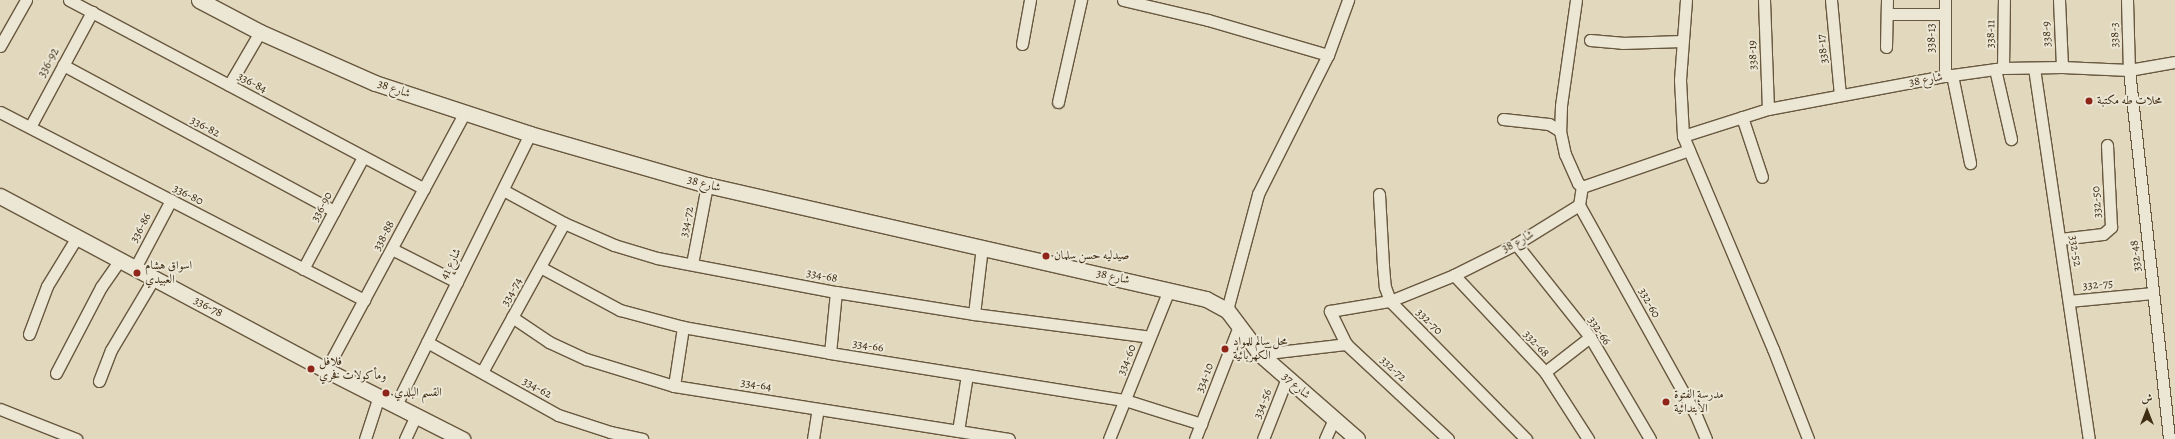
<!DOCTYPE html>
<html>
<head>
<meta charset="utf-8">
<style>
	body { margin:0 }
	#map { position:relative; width:2175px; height:439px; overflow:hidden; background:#e1d8be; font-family:Alegreya,Amiri,serif }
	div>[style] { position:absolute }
	.roads { filter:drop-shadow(1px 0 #68583e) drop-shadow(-1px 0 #68583e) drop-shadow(0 1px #68583e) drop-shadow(0 -1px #68583e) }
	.street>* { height:11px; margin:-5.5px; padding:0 5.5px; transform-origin:5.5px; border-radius:5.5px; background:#ece6d5 }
	.secondary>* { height:15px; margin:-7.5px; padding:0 7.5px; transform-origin:7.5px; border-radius:7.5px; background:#ece6d5 }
	.dots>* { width:11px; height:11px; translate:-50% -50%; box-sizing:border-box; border:2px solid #ece6d5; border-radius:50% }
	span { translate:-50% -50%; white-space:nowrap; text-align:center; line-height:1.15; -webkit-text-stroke:4px #ece6d5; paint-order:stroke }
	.street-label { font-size:12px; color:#3f2d14 }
	.poi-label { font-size:12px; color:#3f2d14 }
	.left { translate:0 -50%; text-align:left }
	.north { position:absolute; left:2127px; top:391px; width:40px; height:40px; -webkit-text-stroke:3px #ece6d5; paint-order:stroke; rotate:0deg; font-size:11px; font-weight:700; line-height:16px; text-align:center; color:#3f2d14 }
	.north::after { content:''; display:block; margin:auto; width:14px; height:18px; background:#3f2d14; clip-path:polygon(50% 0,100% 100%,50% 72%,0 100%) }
</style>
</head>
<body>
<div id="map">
	<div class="roads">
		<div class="street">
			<div style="left:69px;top:0;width:402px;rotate:28deg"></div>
			<div style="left:1123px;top:0;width:87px;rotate:13.2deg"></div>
			<div style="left:1208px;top:20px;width:125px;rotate:16.3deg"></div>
			<div style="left:1576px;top:0;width:107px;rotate:98.1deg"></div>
			<div style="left:1561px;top:106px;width:25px;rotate:92deg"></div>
			<div style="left:1560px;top:131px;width:24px;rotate:78deg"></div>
			<div style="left:1565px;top:154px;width:32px;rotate:66deg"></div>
			<div style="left:1578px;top:183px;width:6px;rotate:45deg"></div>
			<div style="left:1686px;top:0;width:80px;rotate:94.3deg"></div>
			<div style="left:1680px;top:80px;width:56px;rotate:86.9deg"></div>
			<div style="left:1683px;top:136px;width:231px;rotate:67.1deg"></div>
			<div style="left:1773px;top:349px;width:97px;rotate:68.7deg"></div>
			<div style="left:1764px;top:0;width:109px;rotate:87.9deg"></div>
			<div style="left:1831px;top:0;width:95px;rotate:84.6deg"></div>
			<div style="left:1945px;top:0;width:76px;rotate:90deg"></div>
			<div style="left:2059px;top:0;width:67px;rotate:87.4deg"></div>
			<div style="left:2127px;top:0;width:70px;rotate:88.4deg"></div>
			<div style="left:2129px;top:70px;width:371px;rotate:83.8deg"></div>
			<div style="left:1887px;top:14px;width:58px"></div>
			<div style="left:1590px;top:40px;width:32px;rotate:5deg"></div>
			<div style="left:1622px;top:43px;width:60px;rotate:-1.9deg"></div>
			<div style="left:1022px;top:44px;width:45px;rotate:-79.7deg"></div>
			<div style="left:0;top:46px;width:53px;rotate:-60.5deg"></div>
			<div style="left:1886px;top:47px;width:47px;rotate:-88.8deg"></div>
			<div style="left:63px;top:65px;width:308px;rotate:28.3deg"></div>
			<div style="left:2003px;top:68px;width:68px;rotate:-89.2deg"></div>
			<div style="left:2034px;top:68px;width:375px;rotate:81.6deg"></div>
			<div style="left:1995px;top:69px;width:72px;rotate:77.1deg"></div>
			<div style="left:1952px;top:75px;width:90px;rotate:78.4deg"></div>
			<div style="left:229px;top:85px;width:61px;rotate:-59.7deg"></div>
			<div style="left:1058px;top:102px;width:105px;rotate:-77.3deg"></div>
			<div style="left:0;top:112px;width:410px;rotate:27.3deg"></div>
			<div style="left:1742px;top:117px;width:63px;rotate:71.6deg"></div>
			<div style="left:1503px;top:119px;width:46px;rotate:6.2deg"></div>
			<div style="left:1549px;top:124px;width:13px;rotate:32deg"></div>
			<div style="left:30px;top:127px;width:131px;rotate:-61.7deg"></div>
			<div style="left:1683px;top:136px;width:89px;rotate:-17.6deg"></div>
			<div style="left:1768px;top:109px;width:180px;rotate:-10.6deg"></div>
			<div style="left:1945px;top:76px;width:59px;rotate:-7.9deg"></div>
			<div style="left:2003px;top:68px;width:59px;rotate:-1deg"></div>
			<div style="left:2062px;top:67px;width:67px;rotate:2.6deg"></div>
			<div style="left:2129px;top:70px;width:47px;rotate:-9.9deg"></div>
			<div style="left:503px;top:190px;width:69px;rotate:28.4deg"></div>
			<div style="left:564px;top:223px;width:55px;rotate:23.7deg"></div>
			<div style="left:614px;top:245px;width:45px;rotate:16.8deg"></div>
			<div style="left:657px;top:258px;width:182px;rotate:10.8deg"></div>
			<div style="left:836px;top:292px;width:140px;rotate:9.1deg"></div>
			<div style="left:974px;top:314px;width:177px;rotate:7.4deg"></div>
			<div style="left:1379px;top:194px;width:72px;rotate:86.8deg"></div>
			<div style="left:1383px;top:266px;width:21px;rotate:85deg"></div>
			<div style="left:1385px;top:287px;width:15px;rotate:70deg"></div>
			<div style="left:1390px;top:301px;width:194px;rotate:45.4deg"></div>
			<div style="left:1579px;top:205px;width:238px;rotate:60.9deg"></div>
			<div style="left:1695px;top:413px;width:28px;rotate:67deg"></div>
			<div style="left:2060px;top:239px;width:43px;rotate:-6.6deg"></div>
			<div style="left:2103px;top:234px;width:11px;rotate:-41deg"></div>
			<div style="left:2111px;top:227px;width:82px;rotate:-92.8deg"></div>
			<div style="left:1516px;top:244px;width:119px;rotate:51.5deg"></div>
			<div style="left:1590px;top:337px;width:118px;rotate:59.5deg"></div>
			<div style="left:392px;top:249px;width:73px;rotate:26.9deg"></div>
			<div style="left:692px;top:264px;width:80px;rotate:-79.2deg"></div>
			<div style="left:540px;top:267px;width:91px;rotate:28.3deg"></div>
			<div style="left:620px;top:310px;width:65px;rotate:15.1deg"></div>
			<div style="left:683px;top:327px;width:149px;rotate:10deg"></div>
			<div style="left:830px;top:353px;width:299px;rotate:9.1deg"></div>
			<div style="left:1125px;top:400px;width:80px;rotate:17.5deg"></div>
			<div style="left:135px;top:268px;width:77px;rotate:-62.1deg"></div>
			<div style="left:303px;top:269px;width:127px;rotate:-61.8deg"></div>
			<div style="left:1454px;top:275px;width:133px;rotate:46.8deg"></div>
			<div style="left:1545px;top:372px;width:80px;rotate:57.3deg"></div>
			<div style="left:2069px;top:301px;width:84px;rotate:-5.4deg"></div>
			<div style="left:1227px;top:310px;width:120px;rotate:-75deg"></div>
			<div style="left:1258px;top:194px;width:156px;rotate:-63.3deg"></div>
			<div style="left:1328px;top:55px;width:59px;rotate:-70deg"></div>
			<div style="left:974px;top:314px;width:67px;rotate:-83.2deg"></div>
			<div style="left:512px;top:317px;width:45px;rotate:34deg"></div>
			<div style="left:549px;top:342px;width:41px;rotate:24.7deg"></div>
			<div style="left:586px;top:359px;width:92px;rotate:17.1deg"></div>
			<div style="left:674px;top:386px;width:339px;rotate:9deg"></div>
			<div style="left:29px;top:334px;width:51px;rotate:-69.4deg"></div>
			<div style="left:47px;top:286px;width:57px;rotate:-58.5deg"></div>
			<div style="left:427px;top:342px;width:150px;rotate:29.1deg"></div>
			<div style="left:558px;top:415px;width:55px;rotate:18.1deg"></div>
			<div style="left:610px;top:432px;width:33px;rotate:12deg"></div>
			<div style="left:830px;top:353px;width:61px;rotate:-84.4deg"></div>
			<div style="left:1260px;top:354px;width:87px;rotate:-6.6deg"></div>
			<div style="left:326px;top:370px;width:291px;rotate:-61.7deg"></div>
			<div style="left:482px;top:372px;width:170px;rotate:-61.2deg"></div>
			<div style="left:1545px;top:372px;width:57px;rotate:-37.9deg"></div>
			<div style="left:56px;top:373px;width:97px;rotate:-62.4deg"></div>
			<div style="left:101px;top:287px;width:33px;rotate:-55deg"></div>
			<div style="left:99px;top:381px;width:33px;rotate:-69deg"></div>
			<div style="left:111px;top:350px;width:84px;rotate:-59.2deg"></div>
			<div style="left:674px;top:386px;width:60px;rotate:-81.3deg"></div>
			<div style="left:396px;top:405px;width:302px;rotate:-63.7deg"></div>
			<div style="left:0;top:409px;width:82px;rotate:21.5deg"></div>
			<div style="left:958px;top:431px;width:57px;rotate:-80.9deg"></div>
			<div style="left:365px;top:439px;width:45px;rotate:-72deg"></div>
			<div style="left:405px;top:439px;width:26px;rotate:-65deg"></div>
			<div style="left:813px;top:439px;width:30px;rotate:-81deg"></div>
			<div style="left:1109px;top:439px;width:161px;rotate:-68.1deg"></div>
			<div style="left:1195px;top:439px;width:121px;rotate:-68.7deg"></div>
			<div style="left:1263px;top:439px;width:66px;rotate:-68.5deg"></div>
			<div style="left:1325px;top:439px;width:22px;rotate:-66deg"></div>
			<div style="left:1448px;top:439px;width:139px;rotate:-137deg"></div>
			<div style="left:1346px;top:344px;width:37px;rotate:-116deg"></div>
			<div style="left:1330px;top:311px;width:61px;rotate:-9.5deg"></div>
			<div style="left:1390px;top:301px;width:69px;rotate:-22.1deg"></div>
			<div style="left:1454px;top:275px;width:69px;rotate:-26.6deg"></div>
			<div style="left:1516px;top:244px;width:74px;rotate:-31.8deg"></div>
			<div style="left:1579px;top:205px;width:18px;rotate:-81deg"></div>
			<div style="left:1582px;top:187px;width:113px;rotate:-19.1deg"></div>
		</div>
		<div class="secondary">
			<div style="left:199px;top:0;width:69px;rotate:27.7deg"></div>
			<div style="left:260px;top:32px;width:126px;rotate:23.9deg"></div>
			<div style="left:375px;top:83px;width:163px;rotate:18.2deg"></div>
			<div style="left:530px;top:134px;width:184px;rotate:16.1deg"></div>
			<div style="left:707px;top:185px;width:512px;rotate:12.87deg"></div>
			<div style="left:1206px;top:299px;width:24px;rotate:28deg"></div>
			<div style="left:1227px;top:310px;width:55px;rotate:53.1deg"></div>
			<div style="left:1260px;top:354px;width:129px;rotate:41.2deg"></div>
			<div style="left:0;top:196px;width:370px;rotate:28.1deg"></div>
			<div style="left:326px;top:370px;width:153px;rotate:26.9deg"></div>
		</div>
	</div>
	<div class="dots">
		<div style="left:2089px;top:101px;background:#8f2418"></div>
		<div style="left:1046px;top:256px;background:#8f2418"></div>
		<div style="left:137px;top:273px;background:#8f2418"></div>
		<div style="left:1225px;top:349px;background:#8f2418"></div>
		<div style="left:311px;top:369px;background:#8f2418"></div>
		<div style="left:386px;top:393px;background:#8f2418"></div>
		<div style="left:1666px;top:402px;background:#8f2418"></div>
	</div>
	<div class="street-label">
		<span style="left:1991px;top:34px;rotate:-89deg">338-11</span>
		<span style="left:2047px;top:34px;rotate:-92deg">338-9</span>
		<span style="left:2115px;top:35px;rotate:-91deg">338-3</span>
		<span style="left:1932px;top:38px;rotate:-90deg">338-13</span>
		<span style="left:1823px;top:49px;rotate:-96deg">338-17</span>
		<span style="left:1753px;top:55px;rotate:-92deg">338-19</span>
		<span style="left:49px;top:63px;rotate:-62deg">336-92</span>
		<span style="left:1926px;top:80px;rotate:-10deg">شارع 38</span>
		<span style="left:252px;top:83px;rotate:28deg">336-84</span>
		<span style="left:394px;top:89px;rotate:19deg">شارع 38</span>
		<span style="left:205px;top:127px;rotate:28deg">336-82</span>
		<span style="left:704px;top:184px;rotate:15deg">شارع 38</span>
		<span style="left:188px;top:195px;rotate:27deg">336-80</span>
		<span style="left:2097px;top:202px;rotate:-93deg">332-50</span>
		<span style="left:322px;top:207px;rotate:-62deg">336-90</span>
		<span style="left:687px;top:222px;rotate:-79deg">334-72</span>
		<span style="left:141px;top:228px;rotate:-62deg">336-86</span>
		<span style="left:384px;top:236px;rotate:-62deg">338-88</span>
		<span style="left:1518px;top:242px;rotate:-29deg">شارع 38</span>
		<span style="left:2075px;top:251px;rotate:81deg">332-52</span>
		<span style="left:2136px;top:256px;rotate:-96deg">332-48</span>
		<span style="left:451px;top:264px;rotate:-64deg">شارع 41</span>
		<span style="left:822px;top:276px;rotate:11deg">334-68</span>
		<span style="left:1113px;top:277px;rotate:13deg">شارع 38</span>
		<span style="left:2098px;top:285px;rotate:-5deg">332-75</span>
		<span style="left:512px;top:292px;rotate:-61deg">334-74</span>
		<span style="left:1649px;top:303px;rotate:61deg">332-60</span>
		<span style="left:208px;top:307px;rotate:28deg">336-78</span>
		<span style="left:1429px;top:322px;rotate:45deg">332-70</span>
		<span style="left:1599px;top:331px;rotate:56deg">332-66</span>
		<span style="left:1536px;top:344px;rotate:47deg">332-68</span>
		<span style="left:868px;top:346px;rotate:9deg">334-66</span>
		<span style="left:1127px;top:360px;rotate:-68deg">334-60</span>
		<span style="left:1393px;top:369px;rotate:43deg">332-72</span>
		<span style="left:1205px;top:378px;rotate:-69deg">334-10</span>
		<span style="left:756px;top:385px;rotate:9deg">334-64</span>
		<span style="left:1296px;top:386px;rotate:41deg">شارع 37</span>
		<span style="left:537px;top:388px;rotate:29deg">334-62</span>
		<span style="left:1263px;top:404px;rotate:-68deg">334-56</span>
	</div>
	<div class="poi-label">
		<span class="left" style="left:2097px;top:101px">محلات طه مكتبة</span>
		<span class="left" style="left:1054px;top:256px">صيدليه حسن سلمان</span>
		<span class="left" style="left:145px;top:273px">اسواق هشام<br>العبيدي</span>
		<span class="left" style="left:1233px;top:349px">محل سالم للمواد<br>الكهربائية</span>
		<span class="left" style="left:319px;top:369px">فلافل<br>ومأكولات فخري</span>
		<span class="left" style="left:394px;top:393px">القسم البلدي</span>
		<span class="left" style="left:1674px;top:402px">مدرسة الفتوة<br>الأبتدائية</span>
	</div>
	<div class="north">ش</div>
</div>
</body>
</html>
